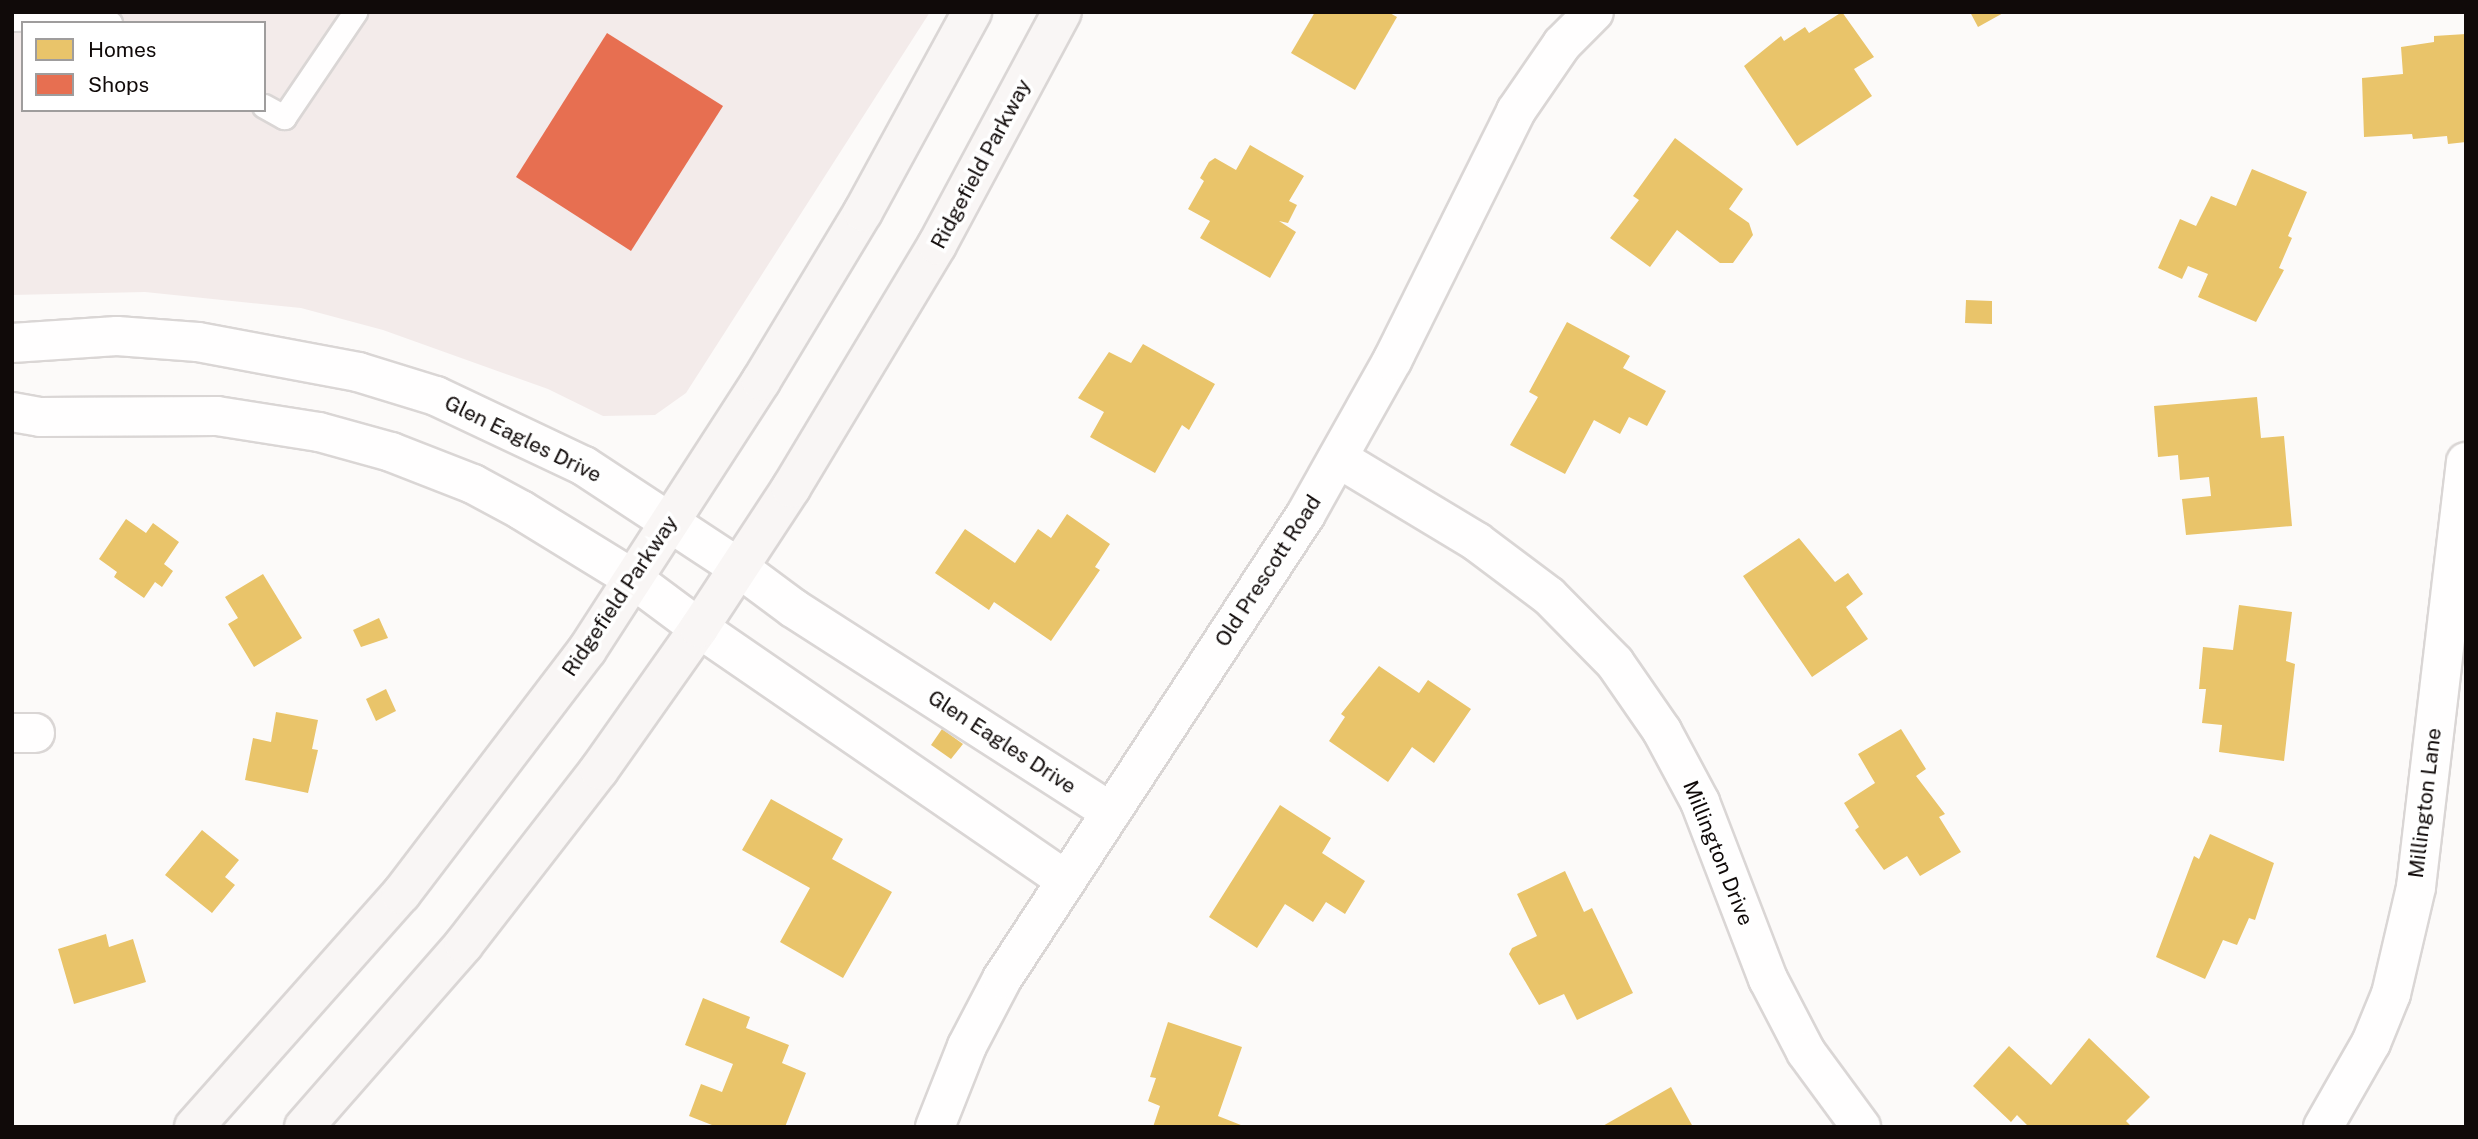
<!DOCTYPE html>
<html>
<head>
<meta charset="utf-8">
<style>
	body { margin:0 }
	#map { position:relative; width:2478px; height:1139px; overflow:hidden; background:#fcfaf9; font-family:"Public Sans",sans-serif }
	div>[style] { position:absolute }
	.built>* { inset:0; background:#f3ebea }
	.homes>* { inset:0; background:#e9c46a }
	.shops>* { inset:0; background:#e76f51 }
	.roads { filter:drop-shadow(2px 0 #dad6d5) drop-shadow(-2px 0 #dad6d5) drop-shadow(0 2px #dad6d5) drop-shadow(0 -2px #dad6d5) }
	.service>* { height:23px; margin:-11.5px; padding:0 11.5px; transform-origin:11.5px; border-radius:11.5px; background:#fffefe }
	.minor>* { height:38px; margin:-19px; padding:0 19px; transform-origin:19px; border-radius:19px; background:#fffefe }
	.tertiary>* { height:38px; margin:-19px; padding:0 19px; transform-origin:19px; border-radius:19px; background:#fffefe }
	.secondary>* { height:38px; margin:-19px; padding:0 19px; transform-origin:19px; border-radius:19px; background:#f9f6f5 }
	span { translate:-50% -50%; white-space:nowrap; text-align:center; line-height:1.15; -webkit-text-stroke:7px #fff; paint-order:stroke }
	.street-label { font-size:21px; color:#100a09 }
	.frame { position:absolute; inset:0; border:14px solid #100a09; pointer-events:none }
	.legend { position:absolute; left:21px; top:21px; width:245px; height:91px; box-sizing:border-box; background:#fff; border:2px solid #9f9d9d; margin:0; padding:9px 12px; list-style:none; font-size:21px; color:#100a09 }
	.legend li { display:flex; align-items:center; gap:14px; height:35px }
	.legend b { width:35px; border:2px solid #9f9d9d }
</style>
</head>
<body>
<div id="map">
	<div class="built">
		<div style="clip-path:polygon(evenodd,12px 12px,930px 12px,686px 393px,655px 415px,603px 416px,548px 389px,383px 330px,301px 308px,145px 292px,12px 295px,12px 12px,23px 23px,264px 23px,264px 110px,23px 110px,23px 23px)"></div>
	</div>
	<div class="homes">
		<div style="clip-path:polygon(1315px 12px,1388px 12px,1397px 17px,1355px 90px,1291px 53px)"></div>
		<div style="clip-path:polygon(1842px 12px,1874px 57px,1854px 69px,1872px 96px,1797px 146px,1744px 66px,1781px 36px,1784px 41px,1805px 27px,1809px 33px)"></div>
		<div style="clip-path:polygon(1970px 12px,2005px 12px,1978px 27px)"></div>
		<div style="clip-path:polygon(2466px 34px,2466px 142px,2448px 144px,2447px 136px,2413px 139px,2412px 134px,2364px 137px,2362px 78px,2403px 74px,2401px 47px,2434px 42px,2434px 36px)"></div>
		<div style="clip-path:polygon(1675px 138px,1743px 189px,1729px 209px,1749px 223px,1753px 235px,1733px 263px,1720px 263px,1677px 230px,1650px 267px,1610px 238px,1639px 200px,1633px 196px)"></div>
		<div style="clip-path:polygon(1250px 145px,1304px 176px,1289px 201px,1297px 205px,1288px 223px,1279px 221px,1296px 232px,1270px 278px,1200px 238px,1210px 221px,1188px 209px,1204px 181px,1200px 178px,1209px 162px,1215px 158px,1236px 170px)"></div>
		<div style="clip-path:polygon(2252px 169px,2307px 192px,2288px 236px,2292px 238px,2279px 268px,2284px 270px,2256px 322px,2198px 297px,2208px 274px,2188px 266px,2182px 279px,2158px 268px,2180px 219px,2196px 226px,2211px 196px,2236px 206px)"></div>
		<div style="clip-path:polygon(1966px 300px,1992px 301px,1992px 324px,1965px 323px)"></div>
		<div style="clip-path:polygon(1567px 322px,1630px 356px,1623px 368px,1666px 391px,1647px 426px,1629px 417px,1620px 434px,1594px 420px,1565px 474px,1510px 445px,1538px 397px,1529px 392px)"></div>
		<div style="clip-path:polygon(1143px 344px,1215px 384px,1189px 430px,1182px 425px,1155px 473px,1090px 437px,1104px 412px,1078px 398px,1109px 352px,1131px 363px)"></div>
		<div style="clip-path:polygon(2257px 397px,2261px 438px,2284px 436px,2292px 526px,2186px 535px,2182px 499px,2211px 496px,2209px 477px,2180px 480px,2178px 455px,2158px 457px,2154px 406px)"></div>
		<div style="clip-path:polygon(1067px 514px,1110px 544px,1095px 567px,1100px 570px,1051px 641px,994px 602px,989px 610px,935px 573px,965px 529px,1015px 563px,1038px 529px,1051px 538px)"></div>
		<div style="clip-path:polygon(126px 519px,146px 533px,153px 523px,179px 542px,164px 564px,173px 571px,162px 587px,155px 582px,144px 598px,114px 577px,117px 572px,99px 559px)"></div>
		<div style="clip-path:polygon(1799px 538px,1835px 582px,1848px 573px,1863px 594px,1846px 607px,1868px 639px,1812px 677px,1743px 576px)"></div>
		<div style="clip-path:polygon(263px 574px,302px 638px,254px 667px,228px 624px,238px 618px,225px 597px)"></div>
		<div style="clip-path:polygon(2239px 605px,2292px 612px,2286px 661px,2295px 664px,2284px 761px,2219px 752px,2222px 725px,2202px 723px,2206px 689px,2199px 689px,2203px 647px,2233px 650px)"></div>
		<div style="clip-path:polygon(379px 618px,388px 638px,361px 647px,353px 630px)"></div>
		<div style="clip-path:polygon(1379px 666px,1419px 693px,1428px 680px,1471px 709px,1434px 763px,1412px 747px,1388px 782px,1329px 741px,1345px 717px,1341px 714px)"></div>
		<div style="clip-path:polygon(386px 689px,396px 711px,376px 721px,366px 699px)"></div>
		<div style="clip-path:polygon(276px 712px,318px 720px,312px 749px,318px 750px,308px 793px,245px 780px,253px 738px,271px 742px)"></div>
		<div style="clip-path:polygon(942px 729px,963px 744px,951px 759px,931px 745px)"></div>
		<div style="clip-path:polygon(1901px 729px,1926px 769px,1916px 776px,1945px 814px,1939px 817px,1961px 852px,1920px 876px,1907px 856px,1884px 870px,1855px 830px,1859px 827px,1844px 803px,1875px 783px,1858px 754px)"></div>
		<div style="clip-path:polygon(771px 799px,843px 839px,832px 859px,892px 892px,843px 978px,780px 942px,810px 888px,742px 850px)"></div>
		<div style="clip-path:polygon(1280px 805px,1331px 838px,1322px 853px,1365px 881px,1345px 914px,1326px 902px,1313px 922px,1285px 904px,1257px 948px,1209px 917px)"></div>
		<div style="clip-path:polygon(202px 830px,239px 860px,225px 877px,235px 885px,212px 913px,165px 875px)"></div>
		<div style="clip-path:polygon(2210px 834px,2274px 863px,2255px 920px,2249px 918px,2237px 945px,2223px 940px,2205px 979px,2156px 957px,2194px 856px,2199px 859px)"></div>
		<div style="clip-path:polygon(1565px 871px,1584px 912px,1592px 908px,1633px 993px,1577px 1020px,1564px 994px,1539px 1005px,1509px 954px,1512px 948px,1537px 936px,1517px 894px)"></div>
		<div style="clip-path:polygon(106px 934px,109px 947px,133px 939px,146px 982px,74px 1004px,58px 949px)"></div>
		<div style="clip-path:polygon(703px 998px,750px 1017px,746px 1028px,789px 1045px,782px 1063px,806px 1073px,785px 1127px,717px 1127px,689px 1116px,701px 1084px,722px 1092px,733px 1064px,685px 1045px)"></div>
		<div style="clip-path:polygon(1168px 1022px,1242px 1047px,1218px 1116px,1246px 1127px,1153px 1127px,1160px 1106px,1148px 1101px,1156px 1078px,1150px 1077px)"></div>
		<div style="clip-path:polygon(2089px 1038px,2150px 1097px,2126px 1121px,2132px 1127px,2029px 1127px,2017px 1115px,2011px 1122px,1973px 1086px,2009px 1046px,2051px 1085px)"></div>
		<div style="clip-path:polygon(1671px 1087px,1693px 1127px,1601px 1127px)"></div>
	</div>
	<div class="shops">
		<div style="clip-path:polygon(607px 33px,723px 106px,631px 251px,516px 177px)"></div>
	</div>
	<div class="roads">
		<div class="service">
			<div style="left:12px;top:19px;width:77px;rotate:-1.5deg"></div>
			<div style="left:89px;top:17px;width:22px;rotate:16deg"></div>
			<div style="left:264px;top:106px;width:23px;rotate:29deg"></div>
			<div style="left:284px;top:117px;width:127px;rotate:-55.9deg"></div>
		</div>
		<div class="minor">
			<div style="left:1338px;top:458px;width:162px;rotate:31.1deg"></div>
			<div style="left:1477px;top:542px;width:90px;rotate:36.9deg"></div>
			<div style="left:1549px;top:596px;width:94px;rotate:45.4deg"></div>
			<div style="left:1615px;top:663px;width:83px;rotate:55.3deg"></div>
			<div style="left:1662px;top:731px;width:81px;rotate:61.8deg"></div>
			<div style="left:1700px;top:802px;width:190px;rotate:69deg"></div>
			<div style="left:1768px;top:979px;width:82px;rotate:62.5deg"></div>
			<div style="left:1806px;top:1052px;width:93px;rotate:53.7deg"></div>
			<div style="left:738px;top:567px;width:69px;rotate:36.7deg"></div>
			<div style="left:793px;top:608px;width:378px;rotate:32.7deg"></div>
			<div style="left:699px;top:628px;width:445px;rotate:34.5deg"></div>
			<div style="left:12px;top:733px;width:23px"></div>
			<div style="left:935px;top:1127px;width:87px;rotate:-68.4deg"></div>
			<div style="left:967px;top:1046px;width:76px;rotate:-62.4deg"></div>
			<div style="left:1002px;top:979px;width:556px;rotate:-56.82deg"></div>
			<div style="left:1306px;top:514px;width:176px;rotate:-60.7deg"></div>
			<div style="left:1392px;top:361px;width:279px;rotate:-63.6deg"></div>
			<div style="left:1516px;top:111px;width:81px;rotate:-55.5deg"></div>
			<div style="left:1562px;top:44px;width:45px;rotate:-45deg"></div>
			<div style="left:2323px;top:1127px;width:97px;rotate:-60.3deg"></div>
			<div style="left:2371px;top:1043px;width:53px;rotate:-67.8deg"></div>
			<div style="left:2391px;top:994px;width:110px;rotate:-76.8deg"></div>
			<div style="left:2416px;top:887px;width:428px;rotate:-83.3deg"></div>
		</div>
		<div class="tertiary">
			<div style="left:12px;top:343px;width:105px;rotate:-3.8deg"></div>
			<div style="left:117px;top:336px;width:81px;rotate:4.2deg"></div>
			<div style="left:198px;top:342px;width:163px;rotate:10.6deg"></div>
			<div style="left:358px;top:372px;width:82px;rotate:17.1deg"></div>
			<div style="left:436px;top:396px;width:164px;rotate:25.3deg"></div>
			<div style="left:584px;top:466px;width:184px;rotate:33.3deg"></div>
			<div style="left:12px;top:412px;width:28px;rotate:10deg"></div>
			<div style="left:40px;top:417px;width:177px;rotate:-0.3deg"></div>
			<div style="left:217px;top:416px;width:103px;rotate:8.9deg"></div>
			<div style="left:319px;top:432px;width:75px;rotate:15.5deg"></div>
			<div style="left:391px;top:452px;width:88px;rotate:21.3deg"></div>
			<div style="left:473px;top:484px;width:55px;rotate:28.4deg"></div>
			<div style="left:521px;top:510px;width:132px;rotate:31.6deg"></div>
			<div style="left:633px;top:579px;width:82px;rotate:36.6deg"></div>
		</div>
		<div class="secondary">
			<div style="left:194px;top:1127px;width:312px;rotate:-48.4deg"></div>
			<div style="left:401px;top:894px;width:307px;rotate:-52.7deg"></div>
			<div style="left:587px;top:650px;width:320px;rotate:-57.1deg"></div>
			<div style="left:761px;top:381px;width:197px;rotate:-58.9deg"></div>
			<div style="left:863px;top:212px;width:228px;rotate:-61.4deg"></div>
			<div style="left:304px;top:1127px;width:243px;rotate:-48.8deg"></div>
			<div style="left:464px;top:944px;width:220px;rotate:-52.2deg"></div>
			<div style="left:599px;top:770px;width:174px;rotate:-54.8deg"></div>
			<div style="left:699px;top:628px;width:168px;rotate:-56.7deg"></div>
			<div style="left:791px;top:488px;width:283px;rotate:-59deg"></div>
			<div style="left:937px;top:245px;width:264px;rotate:-61.8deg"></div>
		</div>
	</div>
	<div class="street-label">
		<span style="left:981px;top:164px;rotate:-62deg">Ridgefield Parkway</span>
		<span style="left:523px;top:439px;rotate:26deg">Glen Eagles Drive</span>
		<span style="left:1268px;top:571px;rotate:-57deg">Old Prescott Road</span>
		<span style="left:620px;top:596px;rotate:-56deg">Ridgefield Parkway</span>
		<span style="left:1002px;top:742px;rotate:33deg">Glen Eagles Drive</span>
		<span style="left:2425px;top:803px;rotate:-83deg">Millington Lane</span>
		<span style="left:1718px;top:853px;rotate:68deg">Millington Drive</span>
	</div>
	<div class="frame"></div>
	<ul class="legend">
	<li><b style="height:19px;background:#e9c46a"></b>Homes</li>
	<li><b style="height:19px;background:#e76f51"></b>Shops</li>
	</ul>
</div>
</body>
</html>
